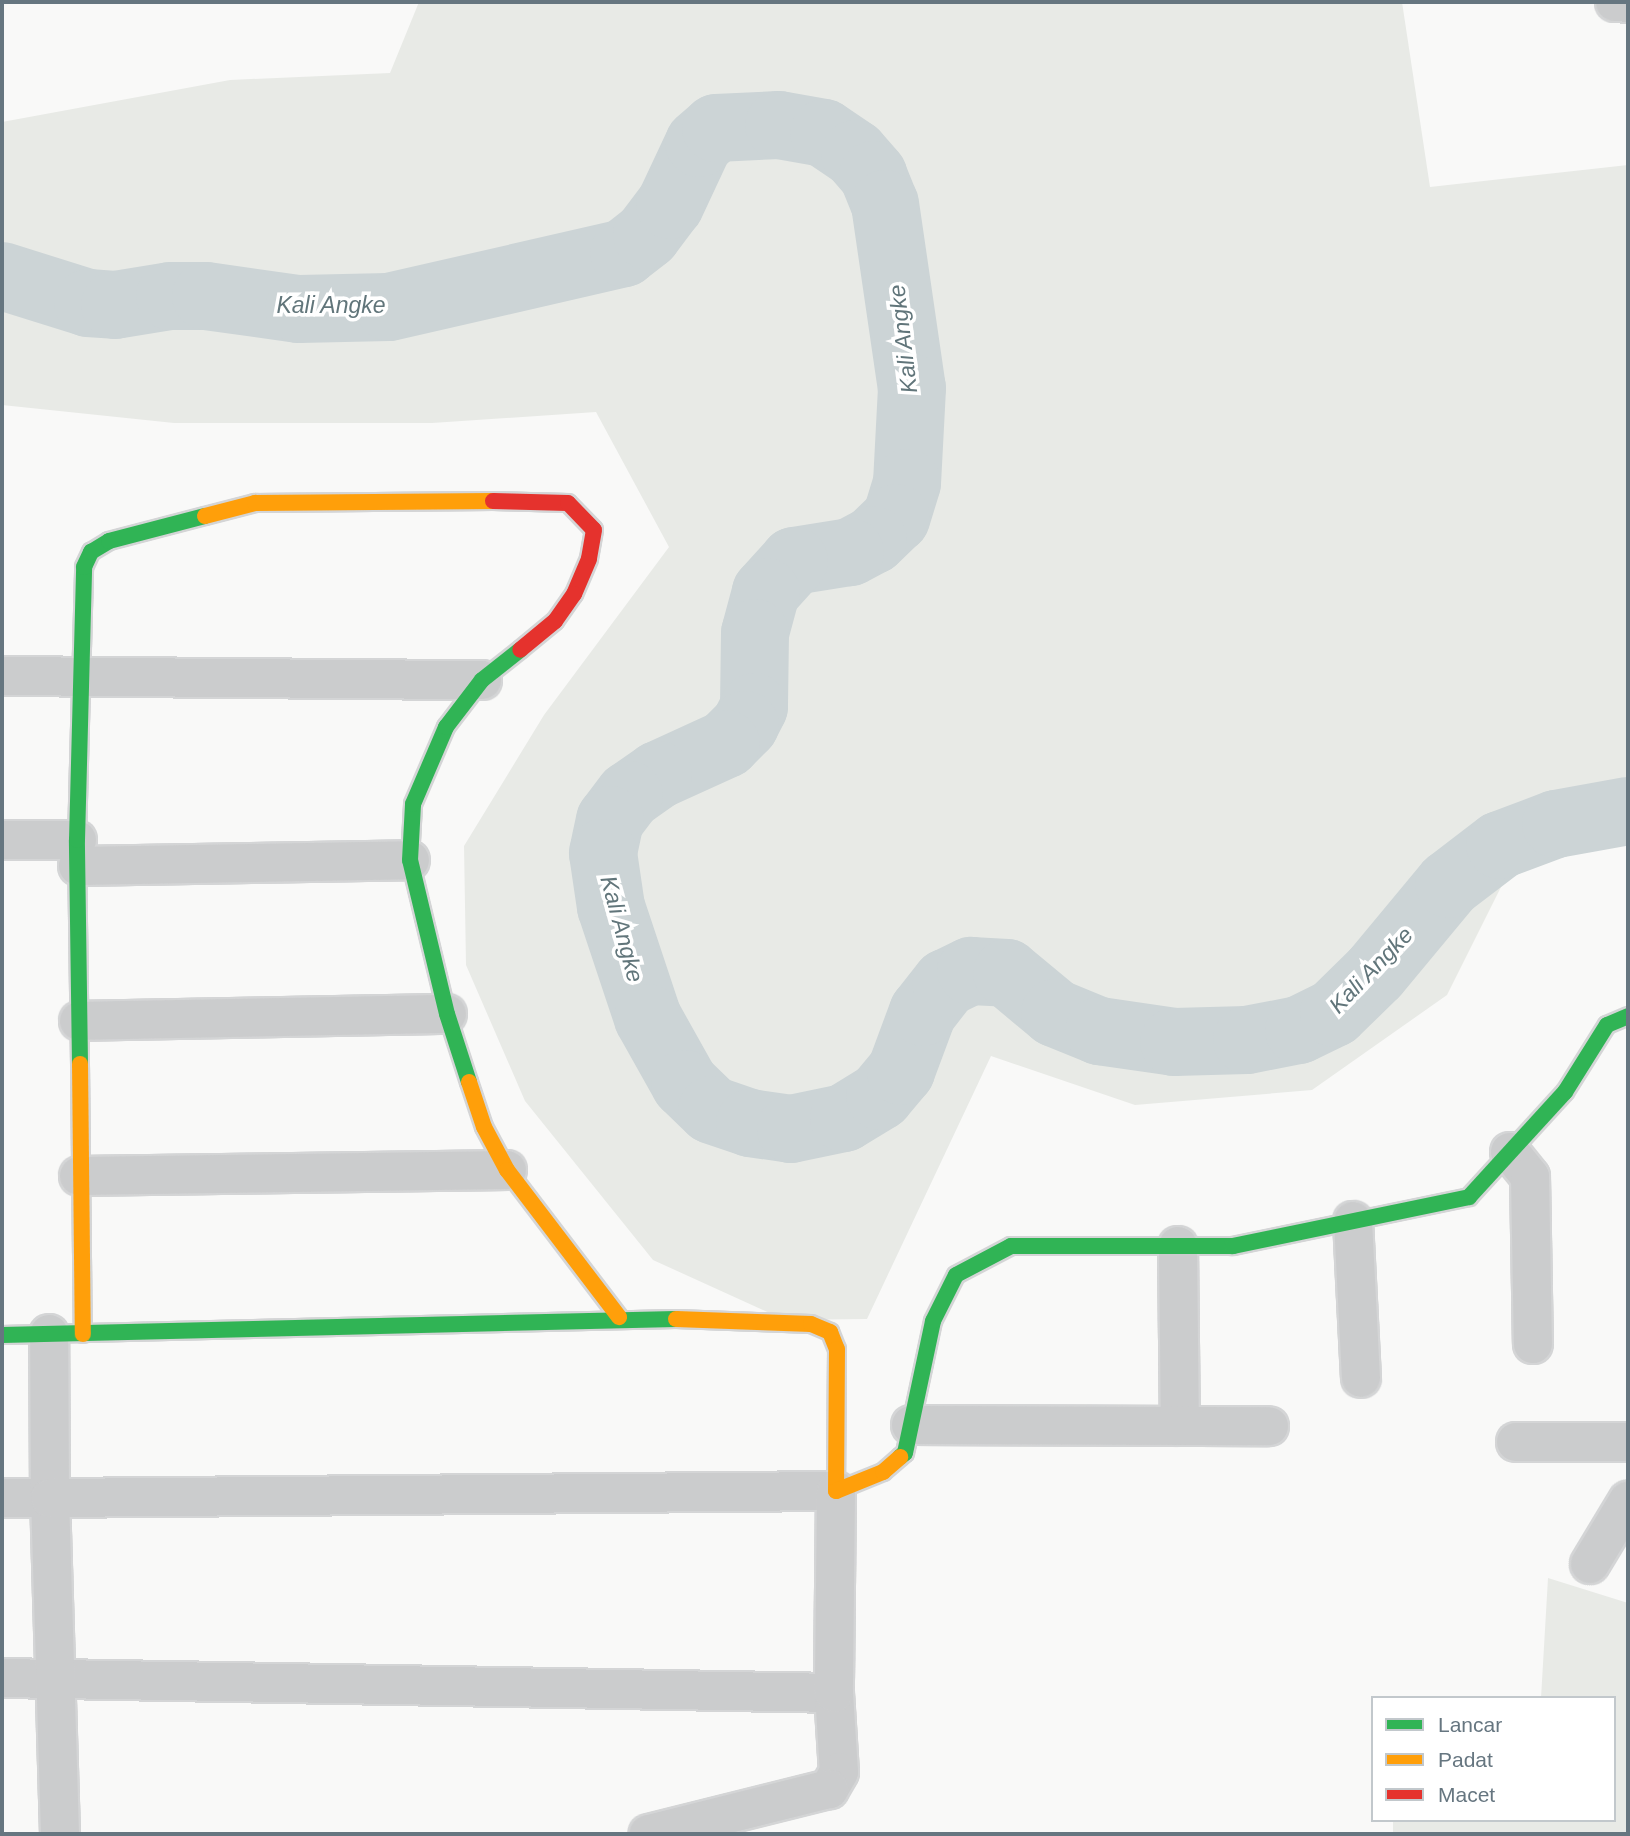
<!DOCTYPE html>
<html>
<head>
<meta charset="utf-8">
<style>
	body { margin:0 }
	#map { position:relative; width:1630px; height:1836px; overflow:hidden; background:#f9f9f8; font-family:Helvetica,sans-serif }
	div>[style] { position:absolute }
	.green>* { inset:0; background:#e8eae6 }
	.river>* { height:68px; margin:-34px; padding:0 34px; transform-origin:34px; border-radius:34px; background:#ccd4d6 }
	.roads { filter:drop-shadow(2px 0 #d4d5d6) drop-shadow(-2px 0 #d4d5d6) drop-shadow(0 2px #d4d5d6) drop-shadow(0 -2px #d4d5d6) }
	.street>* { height:38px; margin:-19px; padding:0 19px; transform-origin:19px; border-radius:19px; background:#cbcccd }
	.fast>* { height:16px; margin:-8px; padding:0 8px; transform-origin:8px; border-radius:8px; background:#30b455 }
	.slow>* { height:16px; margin:-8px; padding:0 8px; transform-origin:8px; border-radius:8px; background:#ff9f0a }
	.jam>* { height:16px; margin:-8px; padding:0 8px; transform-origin:8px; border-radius:8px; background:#e5322d }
	span { translate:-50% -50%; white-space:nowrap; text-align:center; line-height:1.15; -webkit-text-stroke:7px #fff; paint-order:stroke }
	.water-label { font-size:23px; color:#61757a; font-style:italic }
	.frame { position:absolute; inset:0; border:4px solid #667680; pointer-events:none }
	.legend { position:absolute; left:1371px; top:1696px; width:245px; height:126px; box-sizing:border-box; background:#fff; border:2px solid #c2c8cc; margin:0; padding:9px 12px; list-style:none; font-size:21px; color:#667680 }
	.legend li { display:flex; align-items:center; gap:14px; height:35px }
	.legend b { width:35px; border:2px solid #c2c8cc }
</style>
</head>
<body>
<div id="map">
	<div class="green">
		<div style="clip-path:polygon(419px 2px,1402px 2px,1430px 187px,1628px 165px,1628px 811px,1526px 837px,1447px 995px,1312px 1090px,1135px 1105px,991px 1056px,867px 1319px,785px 1320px,653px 1260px,525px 1101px,466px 965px,464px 846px,544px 715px,669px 547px,596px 412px,432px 423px,174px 423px,2px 405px,2px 122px,230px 80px,390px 73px)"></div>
		<div style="clip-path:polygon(1548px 1578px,1628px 1603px,1628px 1834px,1393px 1834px,1393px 1820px,1614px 1820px,1614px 1698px,1541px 1698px)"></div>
	</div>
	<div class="river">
		<div style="left:2px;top:276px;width:90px;rotate:17.4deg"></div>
		<div style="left:88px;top:303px;width:27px;rotate:4deg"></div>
		<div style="left:115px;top:305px;width:56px;rotate:-9.3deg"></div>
		<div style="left:170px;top:296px;width:36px"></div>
		<div style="left:206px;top:296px;width:94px;rotate:8deg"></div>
		<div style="left:299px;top:309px;width:90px;rotate:-1.3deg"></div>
		<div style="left:389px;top:307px;width:241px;rotate:-12.9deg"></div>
		<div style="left:624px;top:253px;width:29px;rotate:-38deg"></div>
		<div style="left:647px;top:235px;width:38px;rotate:-53deg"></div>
		<div style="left:670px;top:205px;width:68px;rotate:-64.9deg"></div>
		<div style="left:699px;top:143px;width:23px;rotate:-41deg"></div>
		<div style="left:716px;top:128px;width:63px;rotate:-2.7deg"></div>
		<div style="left:779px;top:125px;width:46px;rotate:10.1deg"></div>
		<div style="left:824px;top:133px;width:37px;rotate:34deg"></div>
		<div style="left:855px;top:154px;width:28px;rotate:49deg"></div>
		<div style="left:873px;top:175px;width:31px;rotate:68deg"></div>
		<div style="left:885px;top:204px;width:186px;rotate:81.7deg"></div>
		<div style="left:912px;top:388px;width:95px;rotate:93deg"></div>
		<div style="left:907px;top:483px;width:37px;rotate:107deg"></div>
		<div style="left:896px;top:518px;width:32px;rotate:136deg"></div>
		<div style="left:873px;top:540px;width:26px;rotate:152deg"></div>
		<div style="left:850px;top:552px;width:57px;rotate:170.9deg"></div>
		<div style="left:794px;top:561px;width:42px;rotate:132.1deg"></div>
		<div style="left:766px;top:592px;width:42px;rotate:105deg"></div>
		<div style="left:755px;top:633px;width:74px;rotate:90.8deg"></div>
		<div style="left:754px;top:707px;width:20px;rotate:117deg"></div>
		<div style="left:745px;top:725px;width:27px;rotate:135deg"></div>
		<div style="left:726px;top:744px;width:75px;rotate:155.5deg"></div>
		<div style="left:658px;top:775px;width:35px;rotate:145deg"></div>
		<div style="left:629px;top:795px;width:31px;rotate:127deg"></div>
		<div style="left:610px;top:820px;width:34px;rotate:102deg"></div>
		<div style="left:603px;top:853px;width:55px;rotate:81.6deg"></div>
		<div style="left:611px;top:907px;width:117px;rotate:71.6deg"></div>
		<div style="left:648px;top:1018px;width:76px;rotate:60.7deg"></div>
		<div style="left:685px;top:1084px;width:37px;rotate:44deg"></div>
		<div style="left:712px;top:1110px;width:40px;rotate:18.9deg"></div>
		<div style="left:750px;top:1123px;width:41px;rotate:8.3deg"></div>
		<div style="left:791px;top:1129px;width:54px;rotate:-11.7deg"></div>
		<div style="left:844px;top:1118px;width:42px;rotate:-31.4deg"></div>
		<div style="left:880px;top:1096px;width:33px;rotate:-50deg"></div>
		<div style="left:901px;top:1071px;width:63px;rotate:-69.6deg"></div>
		<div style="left:923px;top:1012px;width:37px;rotate:-52deg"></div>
		<div style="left:946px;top:983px;width:28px;rotate:-26deg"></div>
		<div style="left:971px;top:971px;width:36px;rotate:3deg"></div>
		<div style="left:1007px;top:973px;width:62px;rotate:39.8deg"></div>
		<div style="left:1055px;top:1013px;width:48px;rotate:22.2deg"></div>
		<div style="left:1099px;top:1031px;width:76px;rotate:8.3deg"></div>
		<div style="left:1174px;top:1042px;width:73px;rotate:-1.6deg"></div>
		<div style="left:1247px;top:1040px;width:53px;rotate:-10.9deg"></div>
		<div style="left:1299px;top:1030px;width:39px;rotate:-26deg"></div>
		<div style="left:1334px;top:1013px;width:57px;rotate:-44.3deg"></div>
		<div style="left:1375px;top:973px;width:116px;rotate:-50.3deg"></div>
		<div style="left:1449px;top:884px;width:64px;rotate:-37.4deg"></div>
		<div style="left:1500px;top:845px;width:60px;rotate:-20.6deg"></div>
		<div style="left:1556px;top:824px;width:73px;rotate:-10.2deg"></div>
	</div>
	<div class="roads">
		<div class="street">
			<div style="left:1615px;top:2px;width:13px;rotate:4deg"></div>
			<div style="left:2px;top:676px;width:480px;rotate:0.5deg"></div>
			<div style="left:2px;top:840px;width:75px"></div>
			<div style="left:78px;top:866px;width:332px;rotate:-1deg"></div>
			<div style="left:79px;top:1021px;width:368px;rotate:-1.1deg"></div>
			<div style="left:1510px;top:1152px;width:32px;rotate:51deg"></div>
			<div style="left:1530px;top:1177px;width:167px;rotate:89deg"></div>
			<div style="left:79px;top:1176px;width:428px;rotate:-0.8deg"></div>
			<div style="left:1353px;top:1221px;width:157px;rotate:87.1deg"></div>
			<div style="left:1178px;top:1246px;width:180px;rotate:89.4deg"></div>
			<div style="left:911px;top:1425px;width:358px;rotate:0.2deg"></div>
			<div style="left:1516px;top:1442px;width:112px"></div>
			<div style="left:2px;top:1498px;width:48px"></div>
			<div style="left:50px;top:1498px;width:164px;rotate:-90.3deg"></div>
			<div style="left:1590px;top:1564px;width:74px;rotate:-58.9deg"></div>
			<div style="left:2px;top:1678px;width:832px;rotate:1.03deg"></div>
			<div style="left:834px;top:1693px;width:79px;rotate:86.4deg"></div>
			<div style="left:839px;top:1772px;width:20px;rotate:120deg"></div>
			<div style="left:829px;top:1789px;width:186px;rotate:166deg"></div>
			<div style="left:60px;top:1834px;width:336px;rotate:-91.7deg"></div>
			<div style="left:50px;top:1498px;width:786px;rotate:-0.51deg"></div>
			<div style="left:836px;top:1491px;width:202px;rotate:90.6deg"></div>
		</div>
		<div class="fast">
			<div style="left:80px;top:1064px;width:224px;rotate:-90.8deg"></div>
			<div style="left:77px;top:840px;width:273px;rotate:-88.5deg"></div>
			<div style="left:84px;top:567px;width:17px;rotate:-65deg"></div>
			<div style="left:91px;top:552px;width:21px;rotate:-31deg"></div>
			<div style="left:109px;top:541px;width:99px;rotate:-14.6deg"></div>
			<div style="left:469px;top:1082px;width:71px;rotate:-107.9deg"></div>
			<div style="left:447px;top:1014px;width:158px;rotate:-103.5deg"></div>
			<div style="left:410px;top:860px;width:56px;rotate:-86.9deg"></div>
			<div style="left:413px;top:804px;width:84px;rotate:-66.8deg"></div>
			<div style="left:446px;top:727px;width:59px;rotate:-52.5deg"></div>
			<div style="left:482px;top:680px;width:48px;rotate:-38.3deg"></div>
			<div style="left:2px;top:1335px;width:674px;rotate:-1.36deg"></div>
			<div style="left:900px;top:1457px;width:6px;rotate:-39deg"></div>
			<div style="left:905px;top:1453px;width:135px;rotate:-78deg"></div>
			<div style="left:933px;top:1321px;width:51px;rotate:-63.4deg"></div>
			<div style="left:956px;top:1275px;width:62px;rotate:-27.8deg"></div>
			<div style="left:1011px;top:1246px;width:222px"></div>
			<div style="left:1233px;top:1246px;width:241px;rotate:-11.7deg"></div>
			<div style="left:1469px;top:1197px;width:142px;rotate:-47.6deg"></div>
			<div style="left:1565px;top:1092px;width:79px;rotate:-57.9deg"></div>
			<div style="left:1607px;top:1025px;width:23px;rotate:-23deg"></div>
		</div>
		<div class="slow">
			<div style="left:205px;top:516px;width:52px;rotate:-14.6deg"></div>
			<div style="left:255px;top:503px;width:238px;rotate:-0.5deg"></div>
			<div style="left:80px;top:1064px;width:270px;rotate:89.4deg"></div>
			<div style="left:469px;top:1082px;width:47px;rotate:71.6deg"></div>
			<div style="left:484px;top:1127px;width:49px;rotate:61.9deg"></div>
			<div style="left:507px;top:1170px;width:185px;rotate:52.7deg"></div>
			<div style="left:676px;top:1319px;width:135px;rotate:2.1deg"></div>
			<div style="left:811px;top:1324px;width:21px;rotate:23deg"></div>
			<div style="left:830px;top:1332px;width:18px;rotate:68deg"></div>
			<div style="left:837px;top:1349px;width:142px;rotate:90.4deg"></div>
			<div style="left:836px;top:1491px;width:51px;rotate:-22deg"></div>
			<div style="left:883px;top:1472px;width:23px;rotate:-41deg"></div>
		</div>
		<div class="jam">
			<div style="left:493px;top:501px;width:75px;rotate:1.5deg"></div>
			<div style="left:568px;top:503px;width:37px;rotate:46deg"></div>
			<div style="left:594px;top:530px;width:29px;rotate:100deg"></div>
			<div style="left:589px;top:559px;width:38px;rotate:113deg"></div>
			<div style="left:574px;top:594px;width:33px;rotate:125deg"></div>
			<div style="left:555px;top:621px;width:45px;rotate:140.4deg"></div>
		</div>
	</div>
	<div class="water-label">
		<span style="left:331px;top:305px">Kali Angke</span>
		<span style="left:903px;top:339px;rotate:-97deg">Kali Angke</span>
		<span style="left:622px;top:929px;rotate:75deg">Kali Angke</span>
		<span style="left:1371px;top:970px;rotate:-46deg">Kali Angke</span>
	</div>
	<div class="frame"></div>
	<ul class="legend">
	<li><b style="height:9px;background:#30b455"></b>Lancar</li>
	<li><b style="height:9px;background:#ff9f0a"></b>Padat</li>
	<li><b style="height:9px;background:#e5322d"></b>Macet</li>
	</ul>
</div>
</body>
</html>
